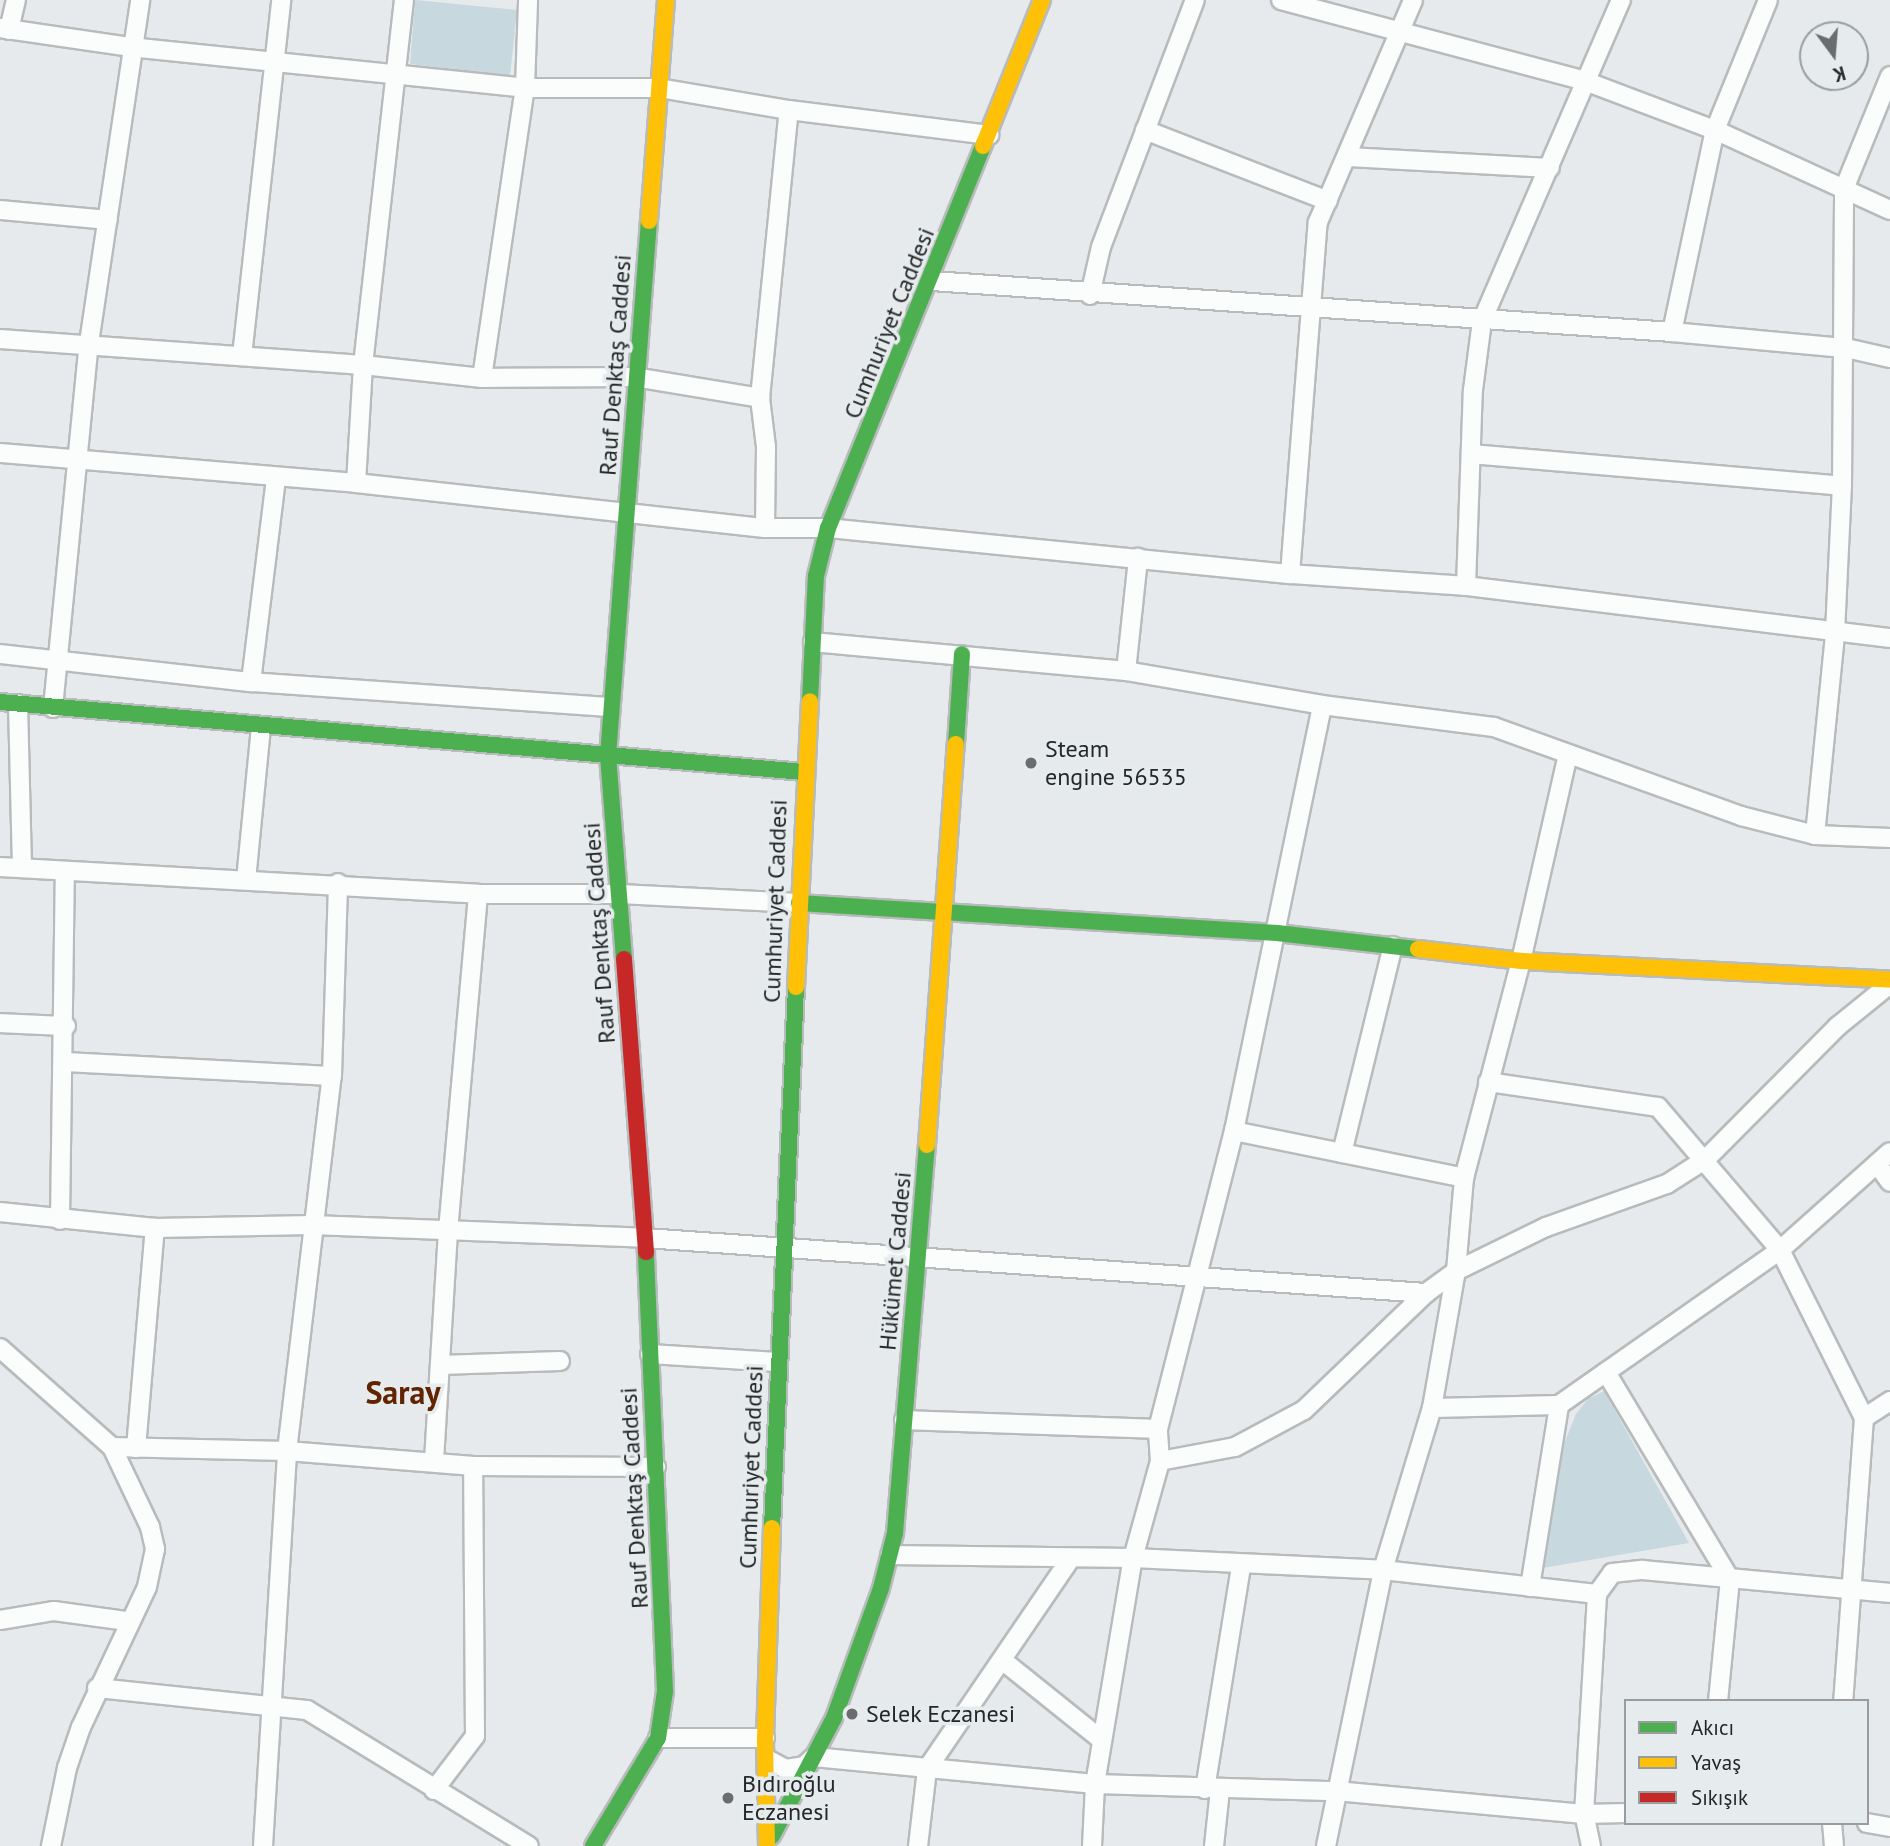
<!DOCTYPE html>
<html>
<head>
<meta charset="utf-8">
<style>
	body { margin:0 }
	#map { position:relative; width:1890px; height:1846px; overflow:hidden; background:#e7eaec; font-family:"PT Sans",sans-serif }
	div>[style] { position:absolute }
	.green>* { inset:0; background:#c8d8df }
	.roads { filter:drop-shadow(2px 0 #b8bbbc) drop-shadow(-2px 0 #b8bbbc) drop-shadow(0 2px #b8bbbc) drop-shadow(0 -2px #b8bbbc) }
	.street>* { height:18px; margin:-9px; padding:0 9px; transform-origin:9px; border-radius:9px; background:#fbfcfc }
	.fast>* { height:16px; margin:-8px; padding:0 8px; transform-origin:8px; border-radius:8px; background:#4caf50 }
	.slow>* { height:16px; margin:-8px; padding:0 8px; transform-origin:8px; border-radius:8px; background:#ffc107 }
	.jam>* { height:16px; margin:-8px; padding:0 8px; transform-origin:8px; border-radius:8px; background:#c62828 }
	.dots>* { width:19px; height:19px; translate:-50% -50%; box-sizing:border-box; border:4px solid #e6ebed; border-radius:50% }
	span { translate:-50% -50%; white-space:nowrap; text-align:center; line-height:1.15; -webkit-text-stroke:7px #e6ebed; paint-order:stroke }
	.street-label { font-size:24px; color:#262828 }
	.poi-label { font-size:24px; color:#262828 }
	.left { translate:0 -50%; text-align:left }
	.district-label { font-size:32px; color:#612300; font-weight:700 }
	.legend { position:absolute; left:1624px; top:1699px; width:245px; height:126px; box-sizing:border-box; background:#e6ebed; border:2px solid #999d9e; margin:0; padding:9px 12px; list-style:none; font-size:21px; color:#262828 }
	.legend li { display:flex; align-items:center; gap:14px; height:35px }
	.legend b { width:35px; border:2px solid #999d9e }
	.north { position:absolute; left:1799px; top:21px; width:70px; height:70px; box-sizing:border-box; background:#e6ebed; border:2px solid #999d9e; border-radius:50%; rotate:164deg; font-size:19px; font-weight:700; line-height:28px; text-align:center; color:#262828 }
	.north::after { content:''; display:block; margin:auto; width:24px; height:32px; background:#6a6c6d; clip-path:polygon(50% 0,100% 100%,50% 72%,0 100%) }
</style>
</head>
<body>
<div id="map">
	<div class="green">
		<div style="clip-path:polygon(415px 0,517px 10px,510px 76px,410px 64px)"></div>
		<div style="clip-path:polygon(1604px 1391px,1689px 1543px,1543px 1568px,1560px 1454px,1576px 1414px,1588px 1399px)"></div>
	</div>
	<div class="roads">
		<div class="street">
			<div style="left:1281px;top:0;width:315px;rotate:14.9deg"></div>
			<div style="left:1585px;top:81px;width:139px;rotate:20.7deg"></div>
			<div style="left:1715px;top:130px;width:192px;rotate:24.6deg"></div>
			<div style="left:0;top:28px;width:131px;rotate:8.3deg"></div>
			<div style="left:130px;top:47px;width:397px;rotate:5.9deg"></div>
			<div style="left:525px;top:88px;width:134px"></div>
			<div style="left:659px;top:88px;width:132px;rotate:9.6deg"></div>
			<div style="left:789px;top:110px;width:202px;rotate:7.1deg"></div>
			<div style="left:9px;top:30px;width:31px;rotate:-77deg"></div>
			<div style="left:1145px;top:130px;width:196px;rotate:21.2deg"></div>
			<div style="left:1348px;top:157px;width:202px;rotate:3.1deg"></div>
			<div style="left:0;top:210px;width:108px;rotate:5.3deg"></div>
			<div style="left:932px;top:281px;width:742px;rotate:3.94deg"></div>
			<div style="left:1672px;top:332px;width:175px;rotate:5.3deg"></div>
			<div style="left:1846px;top:348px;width:45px;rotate:12.8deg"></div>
			<div style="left:1090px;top:295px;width:49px;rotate:-77.1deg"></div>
			<div style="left:1101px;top:247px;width:264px;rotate:-69.2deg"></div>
			<div style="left:1672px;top:332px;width:207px;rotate:-78deg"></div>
			<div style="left:1715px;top:130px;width:140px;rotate:-67.8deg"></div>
			<div style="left:0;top:339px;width:364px;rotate:4.1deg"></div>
			<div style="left:363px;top:365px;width:120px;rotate:6.2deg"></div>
			<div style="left:482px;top:378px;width:153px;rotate:-0.4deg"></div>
			<div style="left:635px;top:377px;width:127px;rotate:9.5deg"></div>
			<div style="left:242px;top:356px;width:358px;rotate:-83.7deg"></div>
			<div style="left:482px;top:378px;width:293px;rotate:-81.6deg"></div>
			<div style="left:525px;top:88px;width:88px;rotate:-88deg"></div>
			<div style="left:0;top:453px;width:357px;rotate:4.8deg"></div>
			<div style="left:356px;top:483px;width:411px;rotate:6.3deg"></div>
			<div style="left:765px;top:528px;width:63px"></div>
			<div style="left:828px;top:528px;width:464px;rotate:5.7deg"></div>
			<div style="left:1290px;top:574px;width:176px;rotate:3.9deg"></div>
			<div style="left:1466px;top:586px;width:427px;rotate:7deg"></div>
			<div style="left:1471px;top:454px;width:372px;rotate:4.9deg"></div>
			<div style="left:356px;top:483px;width:118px;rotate:-86.6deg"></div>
			<div style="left:363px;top:365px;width:367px;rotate:-83.6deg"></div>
			<div style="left:765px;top:528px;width:81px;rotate:-89.3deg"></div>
			<div style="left:766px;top:447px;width:49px;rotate:-97deg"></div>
			<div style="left:760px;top:398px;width:289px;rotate:-84.3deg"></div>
			<div style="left:1290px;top:574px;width:353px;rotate:-85.5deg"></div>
			<div style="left:1318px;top:222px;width:241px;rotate:-66.8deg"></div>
			<div style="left:1466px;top:586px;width:196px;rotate:-88deg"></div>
			<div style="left:1473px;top:390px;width:70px;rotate:-82.6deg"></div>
			<div style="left:1482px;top:321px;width:350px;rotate:-66.6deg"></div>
			<div style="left:813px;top:642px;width:314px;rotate:5.3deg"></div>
			<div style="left:1126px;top:671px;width:199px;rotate:9.8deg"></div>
			<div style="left:1322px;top:705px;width:173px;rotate:7.3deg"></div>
			<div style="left:1494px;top:727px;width:263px;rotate:19.8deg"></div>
			<div style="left:1741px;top:816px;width:76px;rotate:14.4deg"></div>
			<div style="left:1815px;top:835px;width:75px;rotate:2.3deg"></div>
			<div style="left:0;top:654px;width:253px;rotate:6.4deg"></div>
			<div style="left:251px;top:682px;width:360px;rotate:4deg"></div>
			<div style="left:1126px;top:671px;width:114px;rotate:-83.9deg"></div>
			<div style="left:251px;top:682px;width:206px;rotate:-83deg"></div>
			<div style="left:18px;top:704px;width:164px;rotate:88.6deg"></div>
			<div style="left:53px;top:708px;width:367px;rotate:-84.4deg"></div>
			<div style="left:89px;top:343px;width:347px;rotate:-81.5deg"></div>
			<div style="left:1815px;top:835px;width:203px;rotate:-84.3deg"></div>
			<div style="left:1835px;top:633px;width:147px;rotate:-87.3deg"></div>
			<div style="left:1842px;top:486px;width:297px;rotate:-89.6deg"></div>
			<div style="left:1844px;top:189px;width:122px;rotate:-67.8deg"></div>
			<div style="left:0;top:867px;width:479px;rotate:3.2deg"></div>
			<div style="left:478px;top:894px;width:141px"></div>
			<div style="left:619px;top:894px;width:180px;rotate:2.9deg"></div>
			<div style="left:246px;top:880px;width:154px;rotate:-84.4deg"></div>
			<div style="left:0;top:1023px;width:66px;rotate:2.6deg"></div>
			<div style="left:65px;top:1062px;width:267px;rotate:3deg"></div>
			<div style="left:1488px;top:1082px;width:172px;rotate:8.4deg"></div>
			<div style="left:1658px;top:1107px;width:188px;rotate:49.5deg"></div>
			<div style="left:1780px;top:1250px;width:188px;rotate:63.4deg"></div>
			<div style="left:1864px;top:1418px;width:284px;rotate:94.2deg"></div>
			<div style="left:1234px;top:1131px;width:235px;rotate:11.5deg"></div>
			<div style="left:1342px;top:1153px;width:213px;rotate:-76.2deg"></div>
			<div style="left:1877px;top:1164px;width:22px;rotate:54deg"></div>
			<div style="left:0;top:1212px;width:156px;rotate:5.9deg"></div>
			<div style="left:155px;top:1228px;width:157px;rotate:-1.1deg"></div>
			<div style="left:312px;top:1225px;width:333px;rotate:2.2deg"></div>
			<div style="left:645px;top:1238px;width:783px;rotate:4.03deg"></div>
			<div style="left:60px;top:1220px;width:346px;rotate:-89.2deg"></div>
			<div style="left:0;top:1348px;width:149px;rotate:41.5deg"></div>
			<div style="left:112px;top:1447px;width:89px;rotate:64.6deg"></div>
			<div style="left:150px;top:1527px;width:23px;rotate:77deg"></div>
			<div style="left:155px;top:1549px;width:39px;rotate:102deg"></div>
			<div style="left:147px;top:1587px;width:155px;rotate:115.2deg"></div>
			<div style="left:81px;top:1727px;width:43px;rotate:108.9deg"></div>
			<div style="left:67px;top:1768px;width:80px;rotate:101.6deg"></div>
			<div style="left:650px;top:1354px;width:127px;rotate:3.6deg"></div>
			<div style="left:440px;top:1365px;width:120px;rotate:-1.9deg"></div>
			<div style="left:1606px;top:1372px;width:241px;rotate:59.1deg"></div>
			<div style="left:1730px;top:1579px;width:123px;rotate:95.6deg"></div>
			<div style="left:1432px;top:1408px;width:127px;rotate:-1.4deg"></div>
			<div style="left:1864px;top:1418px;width:31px;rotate:-33deg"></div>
			<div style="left:904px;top:1420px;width:254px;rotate:2deg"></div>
			<div style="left:112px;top:1447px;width:175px;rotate:1.3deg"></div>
			<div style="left:287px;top:1451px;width:187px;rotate:4.6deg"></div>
			<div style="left:473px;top:1466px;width:183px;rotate:0.3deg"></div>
			<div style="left:136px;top:1448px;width:221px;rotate:-85.1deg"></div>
			<div style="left:434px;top:1460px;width:229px;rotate:-86.5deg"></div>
			<div style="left:448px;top:1231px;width:338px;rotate:-84.9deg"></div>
			<div style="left:1160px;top:1461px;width:76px;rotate:-10.6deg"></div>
			<div style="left:1235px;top:1447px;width:78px;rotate:-28.2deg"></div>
			<div style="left:1304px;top:1410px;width:169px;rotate:-43.8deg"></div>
			<div style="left:1426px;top:1293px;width:37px;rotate:-36deg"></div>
			<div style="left:1456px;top:1271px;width:100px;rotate:-26.1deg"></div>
			<div style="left:1546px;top:1227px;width:128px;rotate:-19.6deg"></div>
			<div style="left:1667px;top:1184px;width:46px;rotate:-32.7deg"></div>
			<div style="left:1706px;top:1159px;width:187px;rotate:-45.2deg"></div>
			<div style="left:1838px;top:1026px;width:67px;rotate:-38.9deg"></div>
			<div style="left:890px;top:1555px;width:243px;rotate:0.7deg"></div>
			<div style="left:1133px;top:1558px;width:250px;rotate:2.7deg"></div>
			<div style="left:1383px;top:1570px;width:215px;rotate:6.4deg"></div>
			<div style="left:1530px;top:1587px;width:184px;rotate:-80.9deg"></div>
			<div style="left:1559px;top:1405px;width:270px;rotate:-35deg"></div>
			<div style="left:1780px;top:1250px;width:147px;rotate:-41.7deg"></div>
			<div style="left:0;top:1620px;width:55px;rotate:-9.5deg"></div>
			<div style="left:54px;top:1611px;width:74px;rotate:7.8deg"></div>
			<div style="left:1002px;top:1660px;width:128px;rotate:38.7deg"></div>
			<div style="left:97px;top:1688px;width:211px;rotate:6deg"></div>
			<div style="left:307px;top:1710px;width:260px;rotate:31.5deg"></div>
			<div style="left:658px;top:1738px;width:107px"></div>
			<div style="left:767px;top:1759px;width:21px;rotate:28deg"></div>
			<div style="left:786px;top:1769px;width:18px;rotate:-9deg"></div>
			<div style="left:804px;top:1766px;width:13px;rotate:-42deg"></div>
			<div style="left:814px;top:1757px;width:282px;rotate:5.5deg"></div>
			<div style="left:1095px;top:1784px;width:241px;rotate:1.7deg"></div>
			<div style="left:1336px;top:1791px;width:249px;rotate:5.3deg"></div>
			<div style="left:1584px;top:1814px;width:42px;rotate:-1.4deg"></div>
			<div style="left:1205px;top:1789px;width:225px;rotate:-80.8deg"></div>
			<div style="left:434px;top:1790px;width:68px;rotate:-52.8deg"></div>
			<div style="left:475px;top:1736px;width:270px;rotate:-90.4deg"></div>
			<div style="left:1832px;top:1823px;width:23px;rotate:85deg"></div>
			<div style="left:1867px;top:1823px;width:23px;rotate:10deg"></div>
			<div style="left:263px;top:1846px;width:396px;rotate:-86.5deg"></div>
			<div style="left:287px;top:1451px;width:378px;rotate:-83.2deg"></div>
			<div style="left:332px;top:1076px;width:193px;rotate:-88.2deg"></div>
			<div style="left:918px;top:1846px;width:78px;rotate:-83.3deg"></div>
			<div style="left:927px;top:1769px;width:252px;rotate:-55.7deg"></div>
			<div style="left:1092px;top:1846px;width:62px;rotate:-87.2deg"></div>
			<div style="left:1095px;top:1784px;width:229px;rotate:-80.5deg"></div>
			<div style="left:1133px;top:1558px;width:101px;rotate:-74.4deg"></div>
			<div style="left:1160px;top:1461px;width:32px;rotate:-94deg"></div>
			<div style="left:1158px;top:1429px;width:308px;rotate:-75.7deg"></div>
			<div style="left:1234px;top:1131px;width:435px;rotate:-78.3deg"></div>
			<div style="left:1214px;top:1846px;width:56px;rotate:-83.9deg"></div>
			<div style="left:1326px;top:1846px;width:282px;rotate:-78.3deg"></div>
			<div style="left:1383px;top:1570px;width:169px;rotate:-73.2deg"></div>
			<div style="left:1432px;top:1408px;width:139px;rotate:-80.1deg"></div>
			<div style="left:1456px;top:1271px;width:93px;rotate:-85.1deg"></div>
			<div style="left:1464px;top:1178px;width:224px;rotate:-75.3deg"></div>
			<div style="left:1521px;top:961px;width:212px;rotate:-77.2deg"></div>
			<div style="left:1591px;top:1846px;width:33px;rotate:-102deg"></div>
			<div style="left:1584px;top:1814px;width:220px;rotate:-86.6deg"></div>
			<div style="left:1597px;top:1594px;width:26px;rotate:-54deg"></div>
			<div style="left:1612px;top:1573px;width:31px;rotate:-6deg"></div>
			<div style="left:1643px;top:1570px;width:248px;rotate:5.3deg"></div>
		</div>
		<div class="fast">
			<div style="left:810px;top:701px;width:125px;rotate:-87.3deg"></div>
			<div style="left:816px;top:576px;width:49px;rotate:-76deg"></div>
			<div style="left:828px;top:528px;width:412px;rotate:-67.9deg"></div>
			<div style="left:0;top:702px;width:807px;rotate:4.98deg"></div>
			<div style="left:956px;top:744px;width:90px;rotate:-86.2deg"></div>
			<div style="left:799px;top:903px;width:479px;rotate:3.6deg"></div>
			<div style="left:1277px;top:933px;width:142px;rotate:6.5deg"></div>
			<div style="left:624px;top:959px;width:204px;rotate:-94.5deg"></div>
			<div style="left:608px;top:756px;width:537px;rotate:-85.62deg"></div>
			<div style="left:772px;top:1528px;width:542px;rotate:-87.46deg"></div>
			<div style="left:772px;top:1836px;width:133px;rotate:-62.3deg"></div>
			<div style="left:834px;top:1718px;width:138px;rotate:-70.1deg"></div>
			<div style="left:881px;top:1588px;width:57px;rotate:-75.7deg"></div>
			<div style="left:895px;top:1533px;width:389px;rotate:-85.3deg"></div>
			<div style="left:593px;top:1846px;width:126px;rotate:-59deg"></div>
			<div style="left:658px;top:1738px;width:48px;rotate:-81.5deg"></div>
			<div style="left:665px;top:1691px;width:439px;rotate:-92.5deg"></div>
		</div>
		<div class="slow">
			<div style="left:983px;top:146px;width:157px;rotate:-68deg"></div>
			<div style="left:649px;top:221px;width:222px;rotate:-85.6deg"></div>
			<div style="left:1418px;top:949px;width:104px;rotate:6.6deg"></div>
			<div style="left:1521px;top:961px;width:369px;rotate:2.9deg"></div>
			<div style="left:796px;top:987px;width:286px;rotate:-87.2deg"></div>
			<div style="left:927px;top:1145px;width:402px;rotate:-85.9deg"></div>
			<div style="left:767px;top:1846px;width:108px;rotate:-91.1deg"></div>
			<div style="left:765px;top:1738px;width:210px;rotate:-88.1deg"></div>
		</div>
		<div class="jam">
			<div style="left:624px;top:959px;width:294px;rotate:85.7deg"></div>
		</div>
	</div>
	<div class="dots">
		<div style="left:1031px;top:763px;background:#6a6c6d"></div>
		<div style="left:852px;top:1714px;background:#6a6c6d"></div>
		<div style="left:728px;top:1798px;background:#6a6c6d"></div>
	</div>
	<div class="street-label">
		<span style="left:889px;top:323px;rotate:-68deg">Cumhuriyet Caddesi</span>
		<span style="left:615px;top:365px;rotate:-86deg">Rauf Denktaş Caddesi</span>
		<span style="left:775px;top:901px;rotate:-88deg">Cumhuriyet Caddesi</span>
		<span style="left:599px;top:933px;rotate:-94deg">Rauf Denktaş Caddesi</span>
		<span style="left:895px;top:1261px;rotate:-85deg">Hükümet Caddesi</span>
		<span style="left:751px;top:1467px;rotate:-88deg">Cumhuriyet Caddesi</span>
		<span style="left:634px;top:1498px;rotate:-93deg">Rauf Denktaş Caddesi</span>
	</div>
	<div class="poi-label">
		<span class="left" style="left:1045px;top:763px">Steam<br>engine 56535</span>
		<span class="left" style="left:866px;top:1714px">Selek Eczanesi</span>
		<span class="left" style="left:742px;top:1798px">Bıdıroğlu<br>Eczanesi</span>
	</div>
	<div class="district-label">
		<span style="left:403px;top:1392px">Saray</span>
	</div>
	<ul class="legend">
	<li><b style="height:9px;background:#4caf50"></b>Akıcı</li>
	<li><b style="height:9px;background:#ffc107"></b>Yavaş</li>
	<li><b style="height:9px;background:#c62828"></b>Sıkışık</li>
	</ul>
	<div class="north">K</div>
</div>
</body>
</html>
